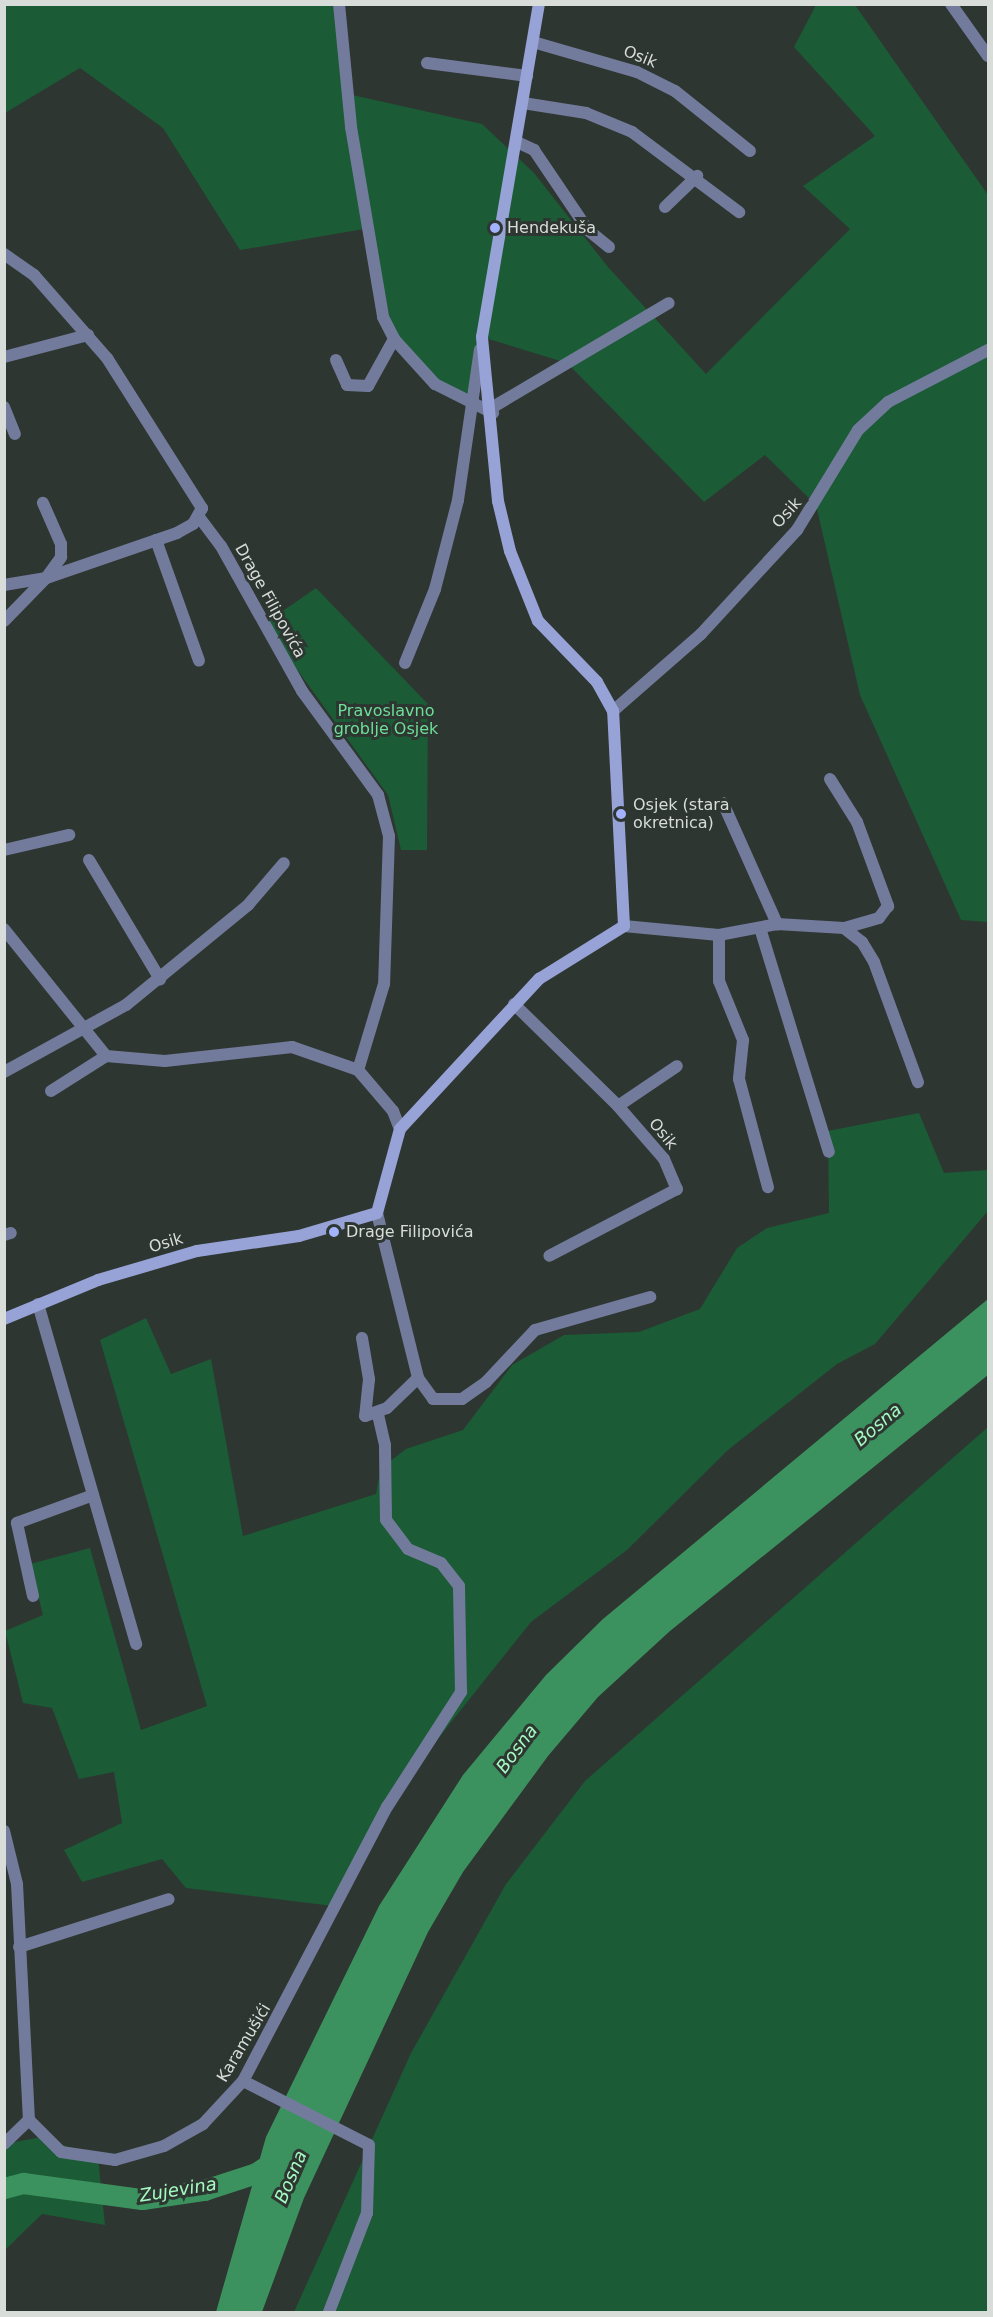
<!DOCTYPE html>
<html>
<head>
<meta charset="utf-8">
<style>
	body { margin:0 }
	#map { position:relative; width:993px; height:2317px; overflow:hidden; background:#2e3631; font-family:"DejaVu Sans",sans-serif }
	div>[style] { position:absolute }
	.green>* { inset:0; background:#1b5b36 }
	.water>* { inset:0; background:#3c925e }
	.river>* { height:21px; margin:-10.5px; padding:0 10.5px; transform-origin:10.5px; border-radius:10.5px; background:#3c925e }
	.street>* { height:12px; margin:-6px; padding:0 6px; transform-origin:6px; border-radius:6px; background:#737b9c }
	.secondary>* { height:12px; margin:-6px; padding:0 6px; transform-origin:6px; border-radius:6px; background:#97a2d6 }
	.dots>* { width:16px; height:16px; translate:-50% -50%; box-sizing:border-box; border:3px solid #2e3631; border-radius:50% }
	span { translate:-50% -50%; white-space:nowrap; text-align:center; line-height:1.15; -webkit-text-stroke:6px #2e3631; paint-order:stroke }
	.street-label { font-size:16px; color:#d8ddda }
	.poi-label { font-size:16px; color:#d8ddda }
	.left { translate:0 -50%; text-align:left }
	.park-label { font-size:16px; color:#6edf99 }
	.water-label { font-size:18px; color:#a4fac1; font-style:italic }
	.frame { position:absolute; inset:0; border:6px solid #d8ddda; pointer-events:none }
</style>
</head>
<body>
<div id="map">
	<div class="green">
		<div style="clip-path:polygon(4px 5px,339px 5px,348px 94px,482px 124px,534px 173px,608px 267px,706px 374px,850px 229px,803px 186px,875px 136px,794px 47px,816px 5px,855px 5px,988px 195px,988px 922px,961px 920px,860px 695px,816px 505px,765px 455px,704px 502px,567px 363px,482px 337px,469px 405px,435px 384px,394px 339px,370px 228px,240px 250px,163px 128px,80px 68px,5px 113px)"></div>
		<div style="clip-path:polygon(316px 588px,428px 704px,427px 850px,401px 850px,388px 795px,264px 624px)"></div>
		<div style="clip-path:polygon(919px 1113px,944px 1173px,988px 1170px,988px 1211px,875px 1344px,837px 1364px,728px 1450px,627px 1550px,531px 1622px,382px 1809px,333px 1906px,186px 1888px,162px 1859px,82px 1882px,64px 1850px,122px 1823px,114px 1772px,79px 1779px,52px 1708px,23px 1703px,5px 1631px,43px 1615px,30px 1564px,90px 1548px,141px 1730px,207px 1706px,100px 1340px,146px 1318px,171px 1374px,211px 1359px,243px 1536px,376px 1494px,381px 1468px,406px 1449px,463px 1430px,512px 1365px,564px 1335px,639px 1332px,700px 1309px,737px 1248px,767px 1228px,829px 1213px,828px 1131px)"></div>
		<div style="clip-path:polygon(988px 1427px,988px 2312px,294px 2312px,411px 2053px,506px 1884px,585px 1781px)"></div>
		<div style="clip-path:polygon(41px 2137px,98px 2158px,105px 2225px,42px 2214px,5px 2250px,5px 2144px)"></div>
	</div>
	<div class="water">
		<div style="clip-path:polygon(988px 1299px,988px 1375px,670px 1631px,598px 1697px,548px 1756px,463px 1872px,428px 1932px,304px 2198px,262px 2312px,216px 2312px,266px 2137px,379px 1906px,463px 1775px,546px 1675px,603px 1619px)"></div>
	</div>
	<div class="river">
		<div style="left:4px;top:2188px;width:20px;rotate:-15deg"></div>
		<div style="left:23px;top:2183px;width:120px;rotate:7.7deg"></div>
		<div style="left:142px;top:2199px;width:63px;rotate:-8.3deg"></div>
		<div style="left:204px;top:2190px;width:55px;rotate:-18.1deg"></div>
		<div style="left:256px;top:2173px;width:27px;rotate:-33deg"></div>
	</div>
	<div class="street">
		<div style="left:339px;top:4px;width:124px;rotate:84.4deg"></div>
		<div style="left:351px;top:127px;width:193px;rotate:80.4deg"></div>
		<div style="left:383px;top:317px;width:25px;rotate:63deg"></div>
		<div style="left:394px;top:339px;width:61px;rotate:47.7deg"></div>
		<div style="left:435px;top:384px;width:65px;rotate:26.6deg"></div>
		<div style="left:951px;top:4px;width:64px;rotate:54.6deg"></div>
		<div style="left:533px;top:42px;width:108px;rotate:16.1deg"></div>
		<div style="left:637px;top:72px;width:42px;rotate:26.6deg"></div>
		<div style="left:675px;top:91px;width:96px;rotate:38.7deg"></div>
		<div style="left:427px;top:63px;width:101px;rotate:7.4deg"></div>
		<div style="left:523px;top:103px;width:64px;rotate:9deg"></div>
		<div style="left:586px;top:113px;width:50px;rotate:22.4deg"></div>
		<div style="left:632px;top:132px;width:134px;rotate:36.8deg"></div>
		<div style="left:517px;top:142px;width:19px;rotate:25deg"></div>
		<div style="left:534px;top:150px;width:97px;rotate:56deg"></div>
		<div style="left:588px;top:230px;width:27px;rotate:39deg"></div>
		<div style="left:665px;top:207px;width:45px;rotate:-44.1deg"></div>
		<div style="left:4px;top:254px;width:37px;rotate:35deg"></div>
		<div style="left:34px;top:275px;width:111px;rotate:48.7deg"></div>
		<div style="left:107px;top:358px;width:178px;rotate:57.7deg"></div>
		<div style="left:202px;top:508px;width:18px;rotate:119deg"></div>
		<div style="left:193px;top:524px;width:18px;rotate:151deg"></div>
		<div style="left:177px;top:533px;width:139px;rotate:161deg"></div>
		<div style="left:46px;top:578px;width:60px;rotate:134.3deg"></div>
		<div style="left:4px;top:357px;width:87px;rotate:-14.7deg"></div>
		<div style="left:336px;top:360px;width:27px;rotate:66deg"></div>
		<div style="left:347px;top:385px;width:21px;rotate:3deg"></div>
		<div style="left:368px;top:386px;width:54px;rotate:-61deg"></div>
		<div style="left:4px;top:407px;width:29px;rotate:68deg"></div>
		<div style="left:493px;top:407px;width:204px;rotate:-30.6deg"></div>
		<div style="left:199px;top:517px;width:36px;rotate:53deg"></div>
		<div style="left:221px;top:546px;width:166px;rotate:60.8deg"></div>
		<div style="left:302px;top:691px;width:129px;rotate:53.8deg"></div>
		<div style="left:378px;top:795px;width:42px;rotate:75deg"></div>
		<div style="left:389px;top:836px;width:148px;rotate:91.9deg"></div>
		<div style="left:384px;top:984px;width:90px;rotate:106.8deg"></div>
		<div style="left:156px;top:540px;width:128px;rotate:70.4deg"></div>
		<div style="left:4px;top:585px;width:43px;rotate:-9.5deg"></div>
		<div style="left:46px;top:578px;width:26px;rotate:-54deg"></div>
		<div style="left:61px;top:557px;width:13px;rotate:-90deg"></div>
		<div style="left:61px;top:544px;width:45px;rotate:-113.7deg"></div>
		<div style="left:405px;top:663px;width:80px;rotate:-67.9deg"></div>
		<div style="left:435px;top:589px;width:92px;rotate:-75.5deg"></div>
		<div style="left:458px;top:500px;width:152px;rotate:-81.7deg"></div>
		<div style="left:613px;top:711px;width:117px;rotate:-41.2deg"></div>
		<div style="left:701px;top:634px;width:142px;rotate:-47.3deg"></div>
		<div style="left:797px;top:530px;width:117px;rotate:-58.6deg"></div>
		<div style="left:858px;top:430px;width:41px;rotate:-43deg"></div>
		<div style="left:888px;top:402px;width:113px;rotate:-27.5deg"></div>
		<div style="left:830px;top:779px;width:51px;rotate:57.9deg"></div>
		<div style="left:857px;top:822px;width:90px;rotate:69.7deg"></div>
		<div style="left:888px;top:906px;width:15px;rotate:127deg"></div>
		<div style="left:879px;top:918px;width:36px;rotate:164deg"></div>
		<div style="left:723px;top:803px;width:133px;rotate:65.9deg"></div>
		<div style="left:4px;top:850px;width:67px;rotate:-13deg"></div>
		<div style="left:89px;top:860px;width:139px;rotate:59.2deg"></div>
		<div style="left:624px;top:926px;width:95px;rotate:5.4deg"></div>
		<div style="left:719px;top:935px;width:59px;rotate:-10.7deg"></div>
		<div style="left:777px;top:924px;width:67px;rotate:3.4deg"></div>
		<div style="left:844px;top:928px;width:23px;rotate:38deg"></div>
		<div style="left:862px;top:942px;width:23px;rotate:59deg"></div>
		<div style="left:874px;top:962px;width:128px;rotate:69.9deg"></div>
		<div style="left:760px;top:928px;width:234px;rotate:72.9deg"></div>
		<div style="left:4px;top:929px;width:163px;rotate:51.2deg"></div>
		<div style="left:106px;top:1056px;width:59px;rotate:4.8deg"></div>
		<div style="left:165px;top:1061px;width:128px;rotate:-6.3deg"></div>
		<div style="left:292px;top:1047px;width:70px;rotate:19.2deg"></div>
		<div style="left:358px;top:1070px;width:54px;rotate:49.5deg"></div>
		<div style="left:393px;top:1111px;width:19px;rotate:69deg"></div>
		<div style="left:719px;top:935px;width:46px;rotate:90deg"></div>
		<div style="left:719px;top:981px;width:64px;rotate:67.9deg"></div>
		<div style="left:743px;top:1040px;width:39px;rotate:96deg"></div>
		<div style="left:739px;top:1079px;width:112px;rotate:75deg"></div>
		<div style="left:514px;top:1004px;width:146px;rotate:44.4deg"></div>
		<div style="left:618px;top:1106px;width:70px;rotate:49deg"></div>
		<div style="left:664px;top:1159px;width:33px;rotate:67deg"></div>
		<div style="left:677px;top:1189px;width:144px;rotate:152.4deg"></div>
		<div style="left:4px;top:1072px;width:139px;rotate:-28.8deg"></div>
		<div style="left:126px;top:1005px;width:158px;rotate:-39.3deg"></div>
		<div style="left:248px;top:905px;width:55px;rotate:-49.4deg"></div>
		<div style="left:51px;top:1091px;width:65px;rotate:-32.5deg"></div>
		<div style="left:618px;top:1106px;width:71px;rotate:-34.1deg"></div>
		<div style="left:377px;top:1213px;width:170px;rotate:76deg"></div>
		<div style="left:418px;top:1378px;width:26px;rotate:54deg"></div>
		<div style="left:433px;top:1399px;width:29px"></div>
		<div style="left:462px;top:1399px;width:29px;rotate:-35deg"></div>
		<div style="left:486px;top:1382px;width:71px;rotate:-46.7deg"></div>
		<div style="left:535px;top:1330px;width:120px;rotate:-16deg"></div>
		<div style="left:4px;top:1235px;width:7px;rotate:-16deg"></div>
		<div style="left:38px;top:1304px;width:354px;rotate:73.9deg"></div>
		<div style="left:362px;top:1338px;width:42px;rotate:80.3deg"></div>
		<div style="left:369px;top:1379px;width:37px;rotate:96deg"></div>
		<div style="left:365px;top:1416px;width:23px;rotate:-20deg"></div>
		<div style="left:387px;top:1408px;width:43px;rotate:-44.1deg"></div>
		<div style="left:33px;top:1596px;width:75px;rotate:-102.4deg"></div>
		<div style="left:17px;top:1523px;width:81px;rotate:-20.2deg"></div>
		<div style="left:4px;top:1831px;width:55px;rotate:76.2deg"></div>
		<div style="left:17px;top:1884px;width:236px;rotate:87.1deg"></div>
		<div style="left:29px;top:2120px;width:45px;rotate:45deg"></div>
		<div style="left:61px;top:2152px;width:55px;rotate:8.4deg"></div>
		<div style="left:115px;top:2160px;width:51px;rotate:-15.9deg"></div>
		<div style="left:164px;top:2146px;width:45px;rotate:-29.4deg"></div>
		<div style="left:203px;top:2124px;width:59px;rotate:-47.1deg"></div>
		<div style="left:243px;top:2081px;width:310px;rotate:-62.3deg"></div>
		<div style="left:387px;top:1807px;width:137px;rotate:-57.2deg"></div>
		<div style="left:461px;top:1692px;width:106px;rotate:-91.1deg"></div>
		<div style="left:459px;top:1586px;width:29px;rotate:-128deg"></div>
		<div style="left:441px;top:1563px;width:36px;rotate:-157deg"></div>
		<div style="left:408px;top:1549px;width:36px;rotate:-127deg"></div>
		<div style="left:386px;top:1520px;width:75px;rotate:-90.8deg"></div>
		<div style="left:385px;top:1445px;width:32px;rotate:-103deg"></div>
		<div style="left:19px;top:1947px;width:157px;rotate:-17.7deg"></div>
		<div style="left:243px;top:2081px;width:141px;rotate:26.9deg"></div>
		<div style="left:369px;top:2145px;width:68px;rotate:91.7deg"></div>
		<div style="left:367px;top:2213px;width:106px;rotate:111deg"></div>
		<div style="left:4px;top:2144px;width:35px;rotate:-44deg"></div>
	</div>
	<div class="secondary">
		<div style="left:4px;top:1319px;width:102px;rotate:-22.5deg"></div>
		<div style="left:98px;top:1280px;width:103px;rotate:-16.3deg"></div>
		<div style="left:197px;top:1251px;width:103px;rotate:-8.4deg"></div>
		<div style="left:299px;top:1236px;width:81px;rotate:-16.4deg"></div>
		<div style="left:377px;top:1213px;width:87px;rotate:-74.7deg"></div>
		<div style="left:400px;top:1129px;width:205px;rotate:-47.2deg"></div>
		<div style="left:539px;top:979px;width:100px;rotate:-31.9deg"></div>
		<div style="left:624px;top:926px;width:215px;rotate:-92.9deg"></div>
		<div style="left:613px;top:711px;width:33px;rotate:-119deg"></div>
		<div style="left:597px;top:682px;width:85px;rotate:-134deg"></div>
		<div style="left:538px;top:621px;width:75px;rotate:-111.8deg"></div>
		<div style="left:510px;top:551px;width:51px;rotate:-103.5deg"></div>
		<div style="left:498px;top:501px;width:165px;rotate:-95.6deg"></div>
		<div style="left:482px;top:337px;width:338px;rotate:-80.3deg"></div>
	</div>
	<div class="dots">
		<div style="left:495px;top:228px;background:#a3b2fd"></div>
		<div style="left:621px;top:814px;background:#a3b2fd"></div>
		<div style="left:334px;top:1232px;background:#a3b2fd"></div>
	</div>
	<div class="street-label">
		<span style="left:640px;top:57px;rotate:22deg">Osik</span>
		<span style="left:787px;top:513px;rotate:-48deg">Osik</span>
		<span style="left:270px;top:601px;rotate:61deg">Drage Filipovića</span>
		<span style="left:663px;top:1134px;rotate:51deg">Osik</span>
		<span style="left:166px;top:1243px;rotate:-16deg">Osik</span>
		<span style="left:244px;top:2043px;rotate:-59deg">Karamušići</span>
	</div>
	<div class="poi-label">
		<span class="left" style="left:507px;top:228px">Hendekuša</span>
		<span class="left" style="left:633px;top:814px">Osjek (stara<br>okretnica)</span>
		<span class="left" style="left:346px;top:1232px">Drage Filipovića</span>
	</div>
	<div class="park-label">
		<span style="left:386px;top:720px">Pravoslavno<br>groblje Osjek</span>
	</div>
	<div class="water-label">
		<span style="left:878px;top:1425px;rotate:-40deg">Bosna</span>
		<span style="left:517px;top:1749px;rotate:-53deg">Bosna</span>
		<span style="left:291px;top:2177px;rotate:-67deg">Bosna</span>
		<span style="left:178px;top:2190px;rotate:-9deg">Zujevina</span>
	</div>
	<div class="frame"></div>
</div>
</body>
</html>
